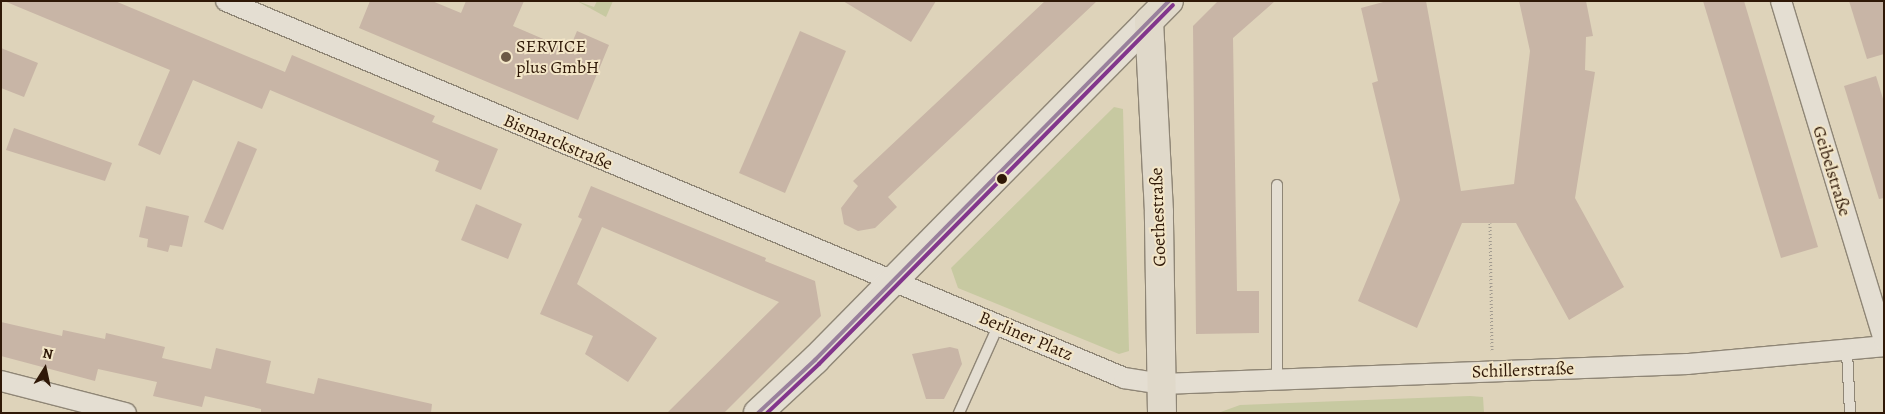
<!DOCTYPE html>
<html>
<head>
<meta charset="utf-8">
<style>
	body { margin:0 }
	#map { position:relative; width:1885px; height:414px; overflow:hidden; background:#ded3ba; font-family:Alegreya,serif }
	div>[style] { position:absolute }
	.green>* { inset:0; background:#c7c9a1 }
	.building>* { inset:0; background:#c8b5a6 }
	.path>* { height:3px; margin-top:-1.5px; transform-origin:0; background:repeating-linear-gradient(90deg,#a29b90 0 1px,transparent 0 3.5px) }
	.roads { filter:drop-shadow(1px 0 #8f8676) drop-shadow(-1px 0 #8f8676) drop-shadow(0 1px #8f8676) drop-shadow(0 -1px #8f8676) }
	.lane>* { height:10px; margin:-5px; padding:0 5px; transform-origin:5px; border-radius:5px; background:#e4ded2 }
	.street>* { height:20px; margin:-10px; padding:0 10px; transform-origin:10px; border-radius:10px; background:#e4ded2 }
	.secondary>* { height:28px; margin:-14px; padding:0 14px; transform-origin:14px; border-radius:14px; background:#e4ded2 }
	.primary>* { height:28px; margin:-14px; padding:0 14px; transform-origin:14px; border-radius:14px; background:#e0d9ca }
	.bus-1>* { height:4px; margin:-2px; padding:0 2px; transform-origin:2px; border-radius:2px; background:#99809c }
	.bus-2>* { height:4px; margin:-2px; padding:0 2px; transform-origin:2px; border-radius:2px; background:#82368c }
	.dots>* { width:14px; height:14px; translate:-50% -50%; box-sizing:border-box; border:2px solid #f3e6c8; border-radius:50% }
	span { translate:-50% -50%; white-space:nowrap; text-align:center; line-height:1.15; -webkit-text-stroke:4px #f3e6c8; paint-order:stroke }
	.poi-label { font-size:18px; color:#2f1807 }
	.left { translate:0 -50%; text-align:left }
	.street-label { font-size:18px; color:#2f1807 }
	.frame { position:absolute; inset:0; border:2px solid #2f1807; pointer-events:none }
	.north { position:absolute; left:20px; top:344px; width:50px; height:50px; -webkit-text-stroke:4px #f3e6c8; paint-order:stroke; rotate:10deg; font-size:14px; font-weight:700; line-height:20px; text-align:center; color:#2f1807 }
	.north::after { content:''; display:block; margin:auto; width:18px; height:22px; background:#2f1807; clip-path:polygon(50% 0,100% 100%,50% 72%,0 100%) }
</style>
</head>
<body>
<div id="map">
	<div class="green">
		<div style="clip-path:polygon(577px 1px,594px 7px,597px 1px,613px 1px,606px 17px)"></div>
		<div style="clip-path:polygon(1114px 107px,1123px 109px,1129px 351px,1119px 354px,958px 288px,951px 268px)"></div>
		<div style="clip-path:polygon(1470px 396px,1483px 397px,1484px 413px,1218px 413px,1240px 405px)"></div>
	</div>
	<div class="building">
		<div style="clip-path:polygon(4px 1px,115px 1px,285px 72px,292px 55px,435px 116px,432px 122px,498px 149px,481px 190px,435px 171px,439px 161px,270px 90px,262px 109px,193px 80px,160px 155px,138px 145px,170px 70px)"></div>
		<div style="clip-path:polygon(370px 1px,432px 1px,461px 13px,466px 1px,524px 1px,513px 26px,569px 50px,577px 31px,609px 45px,578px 120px,359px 28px)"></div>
		<div style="clip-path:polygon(843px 1px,936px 1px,911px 42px)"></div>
		<div style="clip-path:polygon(1045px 1px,1097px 1px,888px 197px,897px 207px,875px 228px,858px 231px,844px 224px,841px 208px,858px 186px,853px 181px)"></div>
		<div style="clip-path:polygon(1218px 1px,1275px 1px,1233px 38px,1237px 291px,1259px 291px,1259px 333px,1196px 334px,1193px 26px)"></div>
		<div style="clip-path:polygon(1387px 1px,1426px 1px,1461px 191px,1514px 184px,1530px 51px,1519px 1px,1586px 1px,1593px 36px,1586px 37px,1585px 70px,1595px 72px,1575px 198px,1624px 287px,1569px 320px,1516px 223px,1462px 223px,1417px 328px,1358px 301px,1400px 200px,1372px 83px,1378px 81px,1361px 8px)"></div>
		<div style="clip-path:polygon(1703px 1px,1744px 1px,1818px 247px,1781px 258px)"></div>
		<div style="clip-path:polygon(1849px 1px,1884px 1px,1884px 54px,1867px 59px)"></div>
		<div style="clip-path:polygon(800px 31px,846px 51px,785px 193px,739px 173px)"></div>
		<div style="clip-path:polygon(1px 48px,38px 63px,24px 97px,1px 88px)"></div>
		<div style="clip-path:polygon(1876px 76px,1884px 102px,1884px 198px,1879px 199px,1844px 86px)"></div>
		<div style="clip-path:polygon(14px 128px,112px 163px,105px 181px,6px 150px)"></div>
		<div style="clip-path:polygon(238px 141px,257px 149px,223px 230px,204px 222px)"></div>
		<div style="clip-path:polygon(591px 186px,766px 258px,765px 261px,815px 281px,821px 316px,724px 413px,667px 413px,779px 302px,602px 227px,577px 284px,657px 338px,628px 382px,585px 354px,593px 336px,540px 314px,582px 219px,578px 217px)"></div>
		<div style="clip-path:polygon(476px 204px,522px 224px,508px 259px,461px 240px)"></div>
		<div style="clip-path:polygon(146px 206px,189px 216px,182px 247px,170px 245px,168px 252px,147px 247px,148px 239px,139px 237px)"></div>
		<div style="clip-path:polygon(1px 322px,62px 336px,63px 330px,105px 339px,106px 333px,165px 347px,162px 358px,211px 369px,216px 348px,271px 361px,266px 383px,314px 394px,318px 378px,432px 404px,431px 413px,261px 413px,261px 409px,205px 396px,202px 407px,153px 396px,157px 382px,98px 369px,95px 381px,1px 356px)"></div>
		<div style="clip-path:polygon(950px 347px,958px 349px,962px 364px,944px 399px,926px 399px,912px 354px)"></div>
	</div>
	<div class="path">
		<div style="left:1490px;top:223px;width:127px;rotate:89.1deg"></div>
	</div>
	<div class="roads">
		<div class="lane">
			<div style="left:1277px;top:185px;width:192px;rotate:90deg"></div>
			<div style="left:1847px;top:351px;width:62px;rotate:87.2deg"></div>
			<div style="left:959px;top:413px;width:98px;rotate:-65.8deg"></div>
		</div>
		<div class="street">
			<div style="left:226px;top:1px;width:974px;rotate:22.77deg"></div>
			<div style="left:1124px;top:378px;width:38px;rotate:9deg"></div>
			<div style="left:1162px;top:384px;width:526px;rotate:-2.18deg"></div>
			<div style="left:1688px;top:364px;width:197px;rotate:-5.2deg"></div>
			<div style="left:1781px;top:1px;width:355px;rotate:73.1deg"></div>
			<div style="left:1px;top:381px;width:129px;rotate:14.4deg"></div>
		</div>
		<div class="secondary">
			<div style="left:758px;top:413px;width:78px;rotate:-42.9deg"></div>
			<div style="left:815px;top:360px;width:476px;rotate:-45.4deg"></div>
		</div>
		<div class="primary">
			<div style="left:1162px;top:413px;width:201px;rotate:-90.9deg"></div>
			<div style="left:1159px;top:212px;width:191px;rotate:-93deg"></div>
			<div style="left:1149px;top:21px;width:28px;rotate:-45deg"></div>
		</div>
	</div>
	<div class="bus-1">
		<div style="left:758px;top:413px;width:78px;rotate:-42.9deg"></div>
		<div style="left:815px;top:360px;width:504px;rotate:-45.4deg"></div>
	</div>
	<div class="bus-2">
		<div style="left:767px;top:413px;width:71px;rotate:-43.3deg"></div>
		<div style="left:819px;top:364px;width:504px;rotate:-45.4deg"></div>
	</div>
	<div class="dots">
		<div style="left:506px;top:57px;background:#6c5946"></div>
		<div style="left:1002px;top:179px;background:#2f1807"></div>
	</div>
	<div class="poi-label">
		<span class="left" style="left:516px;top:57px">SERVICE<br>plus GmbH</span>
	</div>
	<div class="street-label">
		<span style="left:558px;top:142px;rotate:23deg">Bismarckstraße</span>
		<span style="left:1832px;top:171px;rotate:73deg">Geibelstraße</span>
		<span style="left:1158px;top:217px;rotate:-92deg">Goethestraße</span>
		<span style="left:1026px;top:336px;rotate:23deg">Berliner Platz</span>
		<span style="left:1523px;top:370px;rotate:-2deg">Schillerstraße</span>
	</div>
	<div class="frame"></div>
	<div class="north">N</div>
</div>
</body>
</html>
